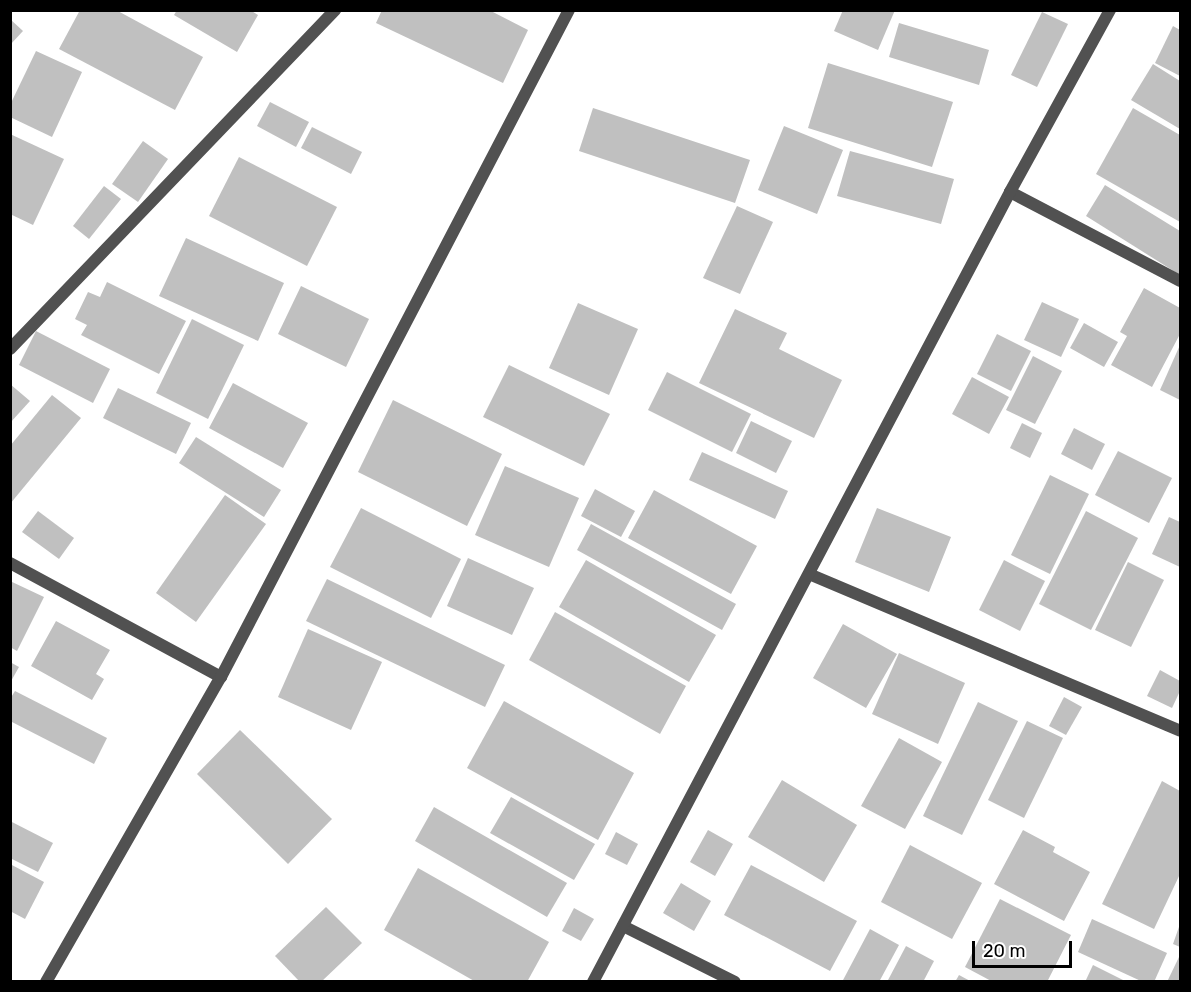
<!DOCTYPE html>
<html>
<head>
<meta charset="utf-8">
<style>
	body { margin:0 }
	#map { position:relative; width:1191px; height:992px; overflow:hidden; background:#fff; font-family:Rubik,sans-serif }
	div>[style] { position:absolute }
	.building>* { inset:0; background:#c0c0c0 }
	.minor>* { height:12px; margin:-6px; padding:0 6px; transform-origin:6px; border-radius:6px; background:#515151 }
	span { translate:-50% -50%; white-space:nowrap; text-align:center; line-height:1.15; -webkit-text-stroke:5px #fff; paint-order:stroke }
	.frame { position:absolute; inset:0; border:12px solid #000; pointer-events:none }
	.scale { position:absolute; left:972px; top:941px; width:100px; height:27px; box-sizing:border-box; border:3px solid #000; border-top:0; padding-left:8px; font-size:18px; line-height:21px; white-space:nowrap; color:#000; -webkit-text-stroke:4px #fff; paint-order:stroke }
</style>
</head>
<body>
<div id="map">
	<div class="building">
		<div style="clip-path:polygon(80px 10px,116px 10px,203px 57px,175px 110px,59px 49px)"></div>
		<div style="clip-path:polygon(177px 10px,250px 10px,258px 15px,237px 52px,174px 15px)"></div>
		<div style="clip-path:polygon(382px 10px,489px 10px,528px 30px,503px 83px,376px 23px)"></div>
		<div style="clip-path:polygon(843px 10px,895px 10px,878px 50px,834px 31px)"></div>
		<div style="clip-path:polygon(1042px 12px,1068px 24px,1037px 87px,1011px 75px)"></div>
		<div style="clip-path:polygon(10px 19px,23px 31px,10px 45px)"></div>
		<div style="clip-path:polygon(899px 23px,989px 50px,979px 85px,889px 57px)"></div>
		<div style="clip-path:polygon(1173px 26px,1180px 30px,1180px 76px,1155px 63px)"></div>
		<div style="clip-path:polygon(36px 51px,82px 72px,52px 137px,10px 117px,10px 105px)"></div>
		<div style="clip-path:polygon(828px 63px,953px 102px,932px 167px,808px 128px)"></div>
		<div style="clip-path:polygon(1153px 64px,1180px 81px,1180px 129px,1131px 100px)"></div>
		<div style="clip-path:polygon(270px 102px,309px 122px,296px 147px,257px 126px)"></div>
		<div style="clip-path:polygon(593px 108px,750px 160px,735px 203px,579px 151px)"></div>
		<div style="clip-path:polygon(1133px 108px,1180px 135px,1180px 222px,1096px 174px)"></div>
		<div style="clip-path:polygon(784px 126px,843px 150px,817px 214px,758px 190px)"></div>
		<div style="clip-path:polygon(312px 127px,362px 152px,351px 174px,301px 148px)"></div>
		<div style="clip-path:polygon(10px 134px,64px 159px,33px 225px,10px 214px)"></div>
		<div style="clip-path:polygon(143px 141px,168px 159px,138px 202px,112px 184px)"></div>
		<div style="clip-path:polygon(850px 151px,954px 179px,941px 224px,837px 196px)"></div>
		<div style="clip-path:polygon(239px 157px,337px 207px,307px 266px,209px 216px)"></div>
		<div style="clip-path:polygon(1105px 185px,1180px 231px,1180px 275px,1086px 216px)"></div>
		<div style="clip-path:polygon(104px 186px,121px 199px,89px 239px,73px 226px)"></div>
		<div style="clip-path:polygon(737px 206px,773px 222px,740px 294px,703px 278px)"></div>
		<div style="clip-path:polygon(186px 238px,284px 283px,258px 341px,159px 296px)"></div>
		<div style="clip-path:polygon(107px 282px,186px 321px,159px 374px,81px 335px,87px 325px,75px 319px,88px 292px,100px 297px)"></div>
		<div style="clip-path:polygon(301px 286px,369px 319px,346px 367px,278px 334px)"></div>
		<div style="clip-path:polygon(1144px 288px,1180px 308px,1180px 334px,1152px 387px,1111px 365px,1127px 336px,1120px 332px)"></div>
		<div style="clip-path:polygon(1042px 302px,1079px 319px,1061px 357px,1024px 340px)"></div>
		<div style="clip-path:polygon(578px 303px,638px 329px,609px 395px,549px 368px)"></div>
		<div style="clip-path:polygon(735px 309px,787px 333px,779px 349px,842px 380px,814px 438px,699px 383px)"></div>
		<div style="clip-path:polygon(192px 319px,244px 345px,208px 419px,156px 393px)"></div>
		<div style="clip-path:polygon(1084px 323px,1118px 342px,1104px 367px,1070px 348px)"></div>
		<div style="clip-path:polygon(36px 331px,110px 369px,93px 403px,19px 365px)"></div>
		<div style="clip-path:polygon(997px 334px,1031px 351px,1011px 391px,977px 374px)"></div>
		<div style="clip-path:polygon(1180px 345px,1180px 400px,1160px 390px)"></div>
		<div style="clip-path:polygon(1033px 356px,1062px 371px,1035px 424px,1006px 410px)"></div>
		<div style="clip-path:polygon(509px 365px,610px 414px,584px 466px,483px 417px)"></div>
		<div style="clip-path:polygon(667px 372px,751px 414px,732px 452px,648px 410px)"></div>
		<div style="clip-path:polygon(972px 377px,1009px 397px,989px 434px,952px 414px)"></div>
		<div style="clip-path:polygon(233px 383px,308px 423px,283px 468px,209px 428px)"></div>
		<div style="clip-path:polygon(10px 384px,30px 401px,10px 423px)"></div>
		<div style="clip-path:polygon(118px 388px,191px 423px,176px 454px,103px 418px)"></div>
		<div style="clip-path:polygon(52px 395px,81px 418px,10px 504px,10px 446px)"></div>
		<div style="clip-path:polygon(393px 400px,502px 454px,467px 526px,358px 472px)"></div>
		<div style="clip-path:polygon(751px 421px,792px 441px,776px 473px,736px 453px)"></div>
		<div style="clip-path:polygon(1022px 423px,1042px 433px,1030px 458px,1010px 448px)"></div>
		<div style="clip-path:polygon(1074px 428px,1105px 444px,1092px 470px,1061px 454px)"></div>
		<div style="clip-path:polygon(196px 437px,281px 490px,264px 517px,179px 463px)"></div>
		<div style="clip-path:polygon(1118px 451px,1172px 478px,1149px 523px,1095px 495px)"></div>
		<div style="clip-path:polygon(702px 452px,788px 491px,775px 519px,689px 480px)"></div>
		<div style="clip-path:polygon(505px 466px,579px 498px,549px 567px,475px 535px)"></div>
		<div style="clip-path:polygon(1050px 475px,1089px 494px,1050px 574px,1011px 555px)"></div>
		<div style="clip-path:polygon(595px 489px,635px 511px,621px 537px,581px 516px)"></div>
		<div style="clip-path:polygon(654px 490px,757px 546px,731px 594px,628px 538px)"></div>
		<div style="clip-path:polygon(225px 495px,266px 524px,196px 622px,156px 593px)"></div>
		<div style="clip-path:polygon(361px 508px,461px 559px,431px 618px,330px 567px)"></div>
		<div style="clip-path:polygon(877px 508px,951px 537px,929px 592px,855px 562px)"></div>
		<div style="clip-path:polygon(38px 511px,74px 538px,59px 559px,22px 532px)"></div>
		<div style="clip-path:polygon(1086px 511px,1138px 538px,1091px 630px,1039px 604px)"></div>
		<div style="clip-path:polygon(1169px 517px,1180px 522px,1180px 567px,1152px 554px)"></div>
		<div style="clip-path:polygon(591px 524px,736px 604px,722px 630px,577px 550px)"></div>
		<div style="clip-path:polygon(468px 558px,534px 588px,512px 635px,447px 606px)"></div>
		<div style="clip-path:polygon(586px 560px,716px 635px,689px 682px,559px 607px)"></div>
		<div style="clip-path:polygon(1004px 560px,1045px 581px,1020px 631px,979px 610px)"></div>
		<div style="clip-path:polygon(1128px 562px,1164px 580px,1131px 647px,1095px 630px)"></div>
		<div style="clip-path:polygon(327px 579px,505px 665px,485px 707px,306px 621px)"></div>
		<div style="clip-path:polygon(10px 581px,44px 597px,17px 651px,10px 647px)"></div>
		<div style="clip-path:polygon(555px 612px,686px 686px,660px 734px,529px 660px)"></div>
		<div style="clip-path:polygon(56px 621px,110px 650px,96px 674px,104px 679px,92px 700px,31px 666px)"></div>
		<div style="clip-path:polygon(843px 624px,897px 654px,866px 708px,813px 678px)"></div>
		<div style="clip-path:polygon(308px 629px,382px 662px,351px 730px,278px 697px)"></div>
		<div style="clip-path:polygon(899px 653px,965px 683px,938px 744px,872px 714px)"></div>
		<div style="clip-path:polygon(10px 662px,19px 667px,10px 683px)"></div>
		<div style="clip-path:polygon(1160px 670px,1180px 681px,1180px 691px,1172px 708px,1147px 696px)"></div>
		<div style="clip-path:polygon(15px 691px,107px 738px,94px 764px,10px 721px,10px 699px)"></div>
		<div style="clip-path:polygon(1064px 697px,1082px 707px,1066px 735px,1049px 726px)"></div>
		<div style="clip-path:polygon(504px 701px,634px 773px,598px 840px,467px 768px)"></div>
		<div style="clip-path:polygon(978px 702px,1018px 721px,962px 835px,923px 816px)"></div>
		<div style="clip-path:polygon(1027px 721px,1063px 738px,1024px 818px,988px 800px)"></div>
		<div style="clip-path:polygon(240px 730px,332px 819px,288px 864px,197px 774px)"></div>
		<div style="clip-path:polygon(899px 738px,942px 762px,905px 829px,861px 806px)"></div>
		<div style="clip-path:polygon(782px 780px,857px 825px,824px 882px,748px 837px)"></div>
		<div style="clip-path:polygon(1162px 781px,1180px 791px,1180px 874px,1154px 929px,1102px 904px)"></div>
		<div style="clip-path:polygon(511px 797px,595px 844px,574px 880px,490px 833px)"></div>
		<div style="clip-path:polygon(434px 807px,567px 883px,547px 917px,415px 841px)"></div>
		<div style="clip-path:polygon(10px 821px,53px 843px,38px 872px,10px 858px)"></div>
		<div style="clip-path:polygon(708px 830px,733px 844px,715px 876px,690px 862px)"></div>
		<div style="clip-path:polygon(1023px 830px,1055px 847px,1053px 852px,1090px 872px,1064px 921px,994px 884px)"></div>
		<div style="clip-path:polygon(616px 832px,638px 844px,627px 865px,605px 854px)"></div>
		<div style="clip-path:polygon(910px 845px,982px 883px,952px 939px,881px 902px)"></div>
		<div style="clip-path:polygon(10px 864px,44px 882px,25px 919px,10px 911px)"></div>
		<div style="clip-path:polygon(751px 865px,857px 921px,830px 971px,724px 915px)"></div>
		<div style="clip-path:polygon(418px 868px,549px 942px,527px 982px,476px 982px,384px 930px)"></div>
		<div style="clip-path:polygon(681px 883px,711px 901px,694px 931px,663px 913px)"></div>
		<div style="clip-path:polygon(1000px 899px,1071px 935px,1047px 982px,993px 982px,965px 967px)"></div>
		<div style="clip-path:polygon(326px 907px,362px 943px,321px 982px,300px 982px,275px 956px)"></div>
		<div style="clip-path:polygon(574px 908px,594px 919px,581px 941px,562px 931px)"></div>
		<div style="clip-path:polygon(1092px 919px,1167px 953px,1154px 982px,1143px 982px,1078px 952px)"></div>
		<div style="clip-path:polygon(1180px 924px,1180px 947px,1173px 944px)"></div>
		<div style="clip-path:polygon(870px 929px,899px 945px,879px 982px,842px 982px)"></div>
		<div style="clip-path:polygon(906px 946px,934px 961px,923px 982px,887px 982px)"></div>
		<div style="clip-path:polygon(1179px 957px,1180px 982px,1167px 982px)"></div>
		<div style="clip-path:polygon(1093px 965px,1127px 982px,1085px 982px)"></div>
		<div style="clip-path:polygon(959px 975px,972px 982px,955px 982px)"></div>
	</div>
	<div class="minor">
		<div style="left:1010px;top:192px;width:192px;rotate:27.6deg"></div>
		<div style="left:10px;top:349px;width:470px;rotate:-46.2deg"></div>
		<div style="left:10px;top:563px;width:240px;rotate:28.4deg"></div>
		<div style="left:809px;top:574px;width:403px;rotate:22.9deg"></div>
		<div style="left:623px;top:926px;width:125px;rotate:26.6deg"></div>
		<div style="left:46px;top:982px;width:352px;rotate:-60.2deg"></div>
		<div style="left:221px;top:677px;width:752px;rotate:-62.45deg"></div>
		<div style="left:593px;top:982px;width:893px;rotate:-62.17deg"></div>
		<div style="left:1010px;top:192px;width:208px;rotate:-61.2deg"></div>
	</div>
	<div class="frame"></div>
	<div class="scale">20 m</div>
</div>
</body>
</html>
